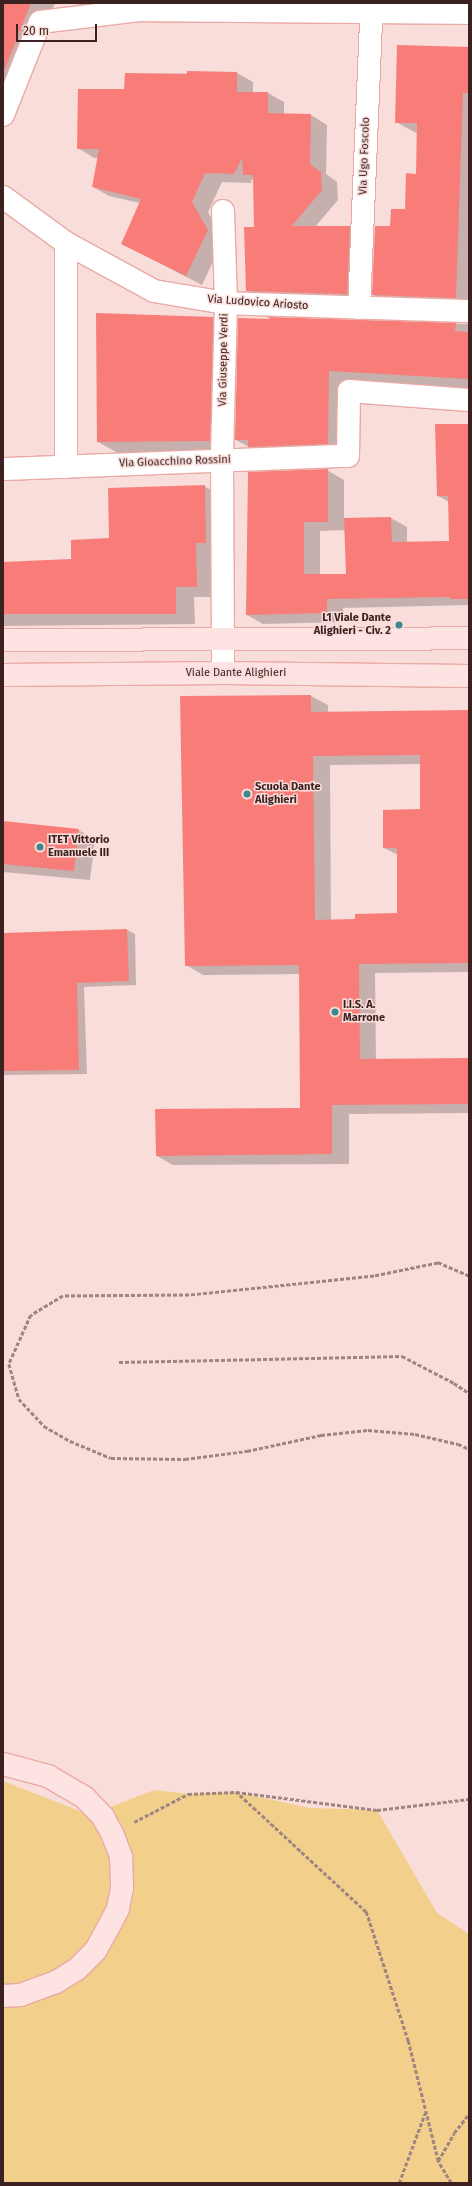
<!DOCTYPE html>
<html>
<head>
<meta charset="utf-8">
<style>
	body { margin:0 }
	#map { position:relative; width:472px; height:2186px; overflow:hidden; background:#f8ddda; font-family:"Fira Sans",sans-serif }
	div>[style] { position:absolute }
	.green>* { inset:0; background:#f2d08b }
	.shadow>* { inset:0; background:#0003 }
	.building>* { inset:0; background:#f87d78 }
	.path>* { height:2.5px; margin-top:-1.25px; transform-origin:0; background:repeating-linear-gradient(90deg,#9f8582 0 4px,transparent 0 6px) }
	.roads { filter:drop-shadow(1px 0 #eaa9a4) drop-shadow(-1px 0 #eaa9a4) drop-shadow(0 1px #eaa9a4) drop-shadow(0 -1px #eaa9a4) }
	.street>* { height:22px; margin:-11px; padding:0 11px; transform-origin:11px; border-radius:11px; background:#fff }
	.secondary>* { height:22px; margin:-11px; padding:0 11px; transform-origin:11px; border-radius:11px; background:#fde4e2 }
	.dots>* { width:11px; height:11px; translate:-50% -50%; box-sizing:border-box; border:2px solid #f8ddda; border-radius:50% }
	span { translate:-50% -50%; white-space:nowrap; text-align:center; line-height:1.15; -webkit-text-stroke:3px #f8ddda; paint-order:stroke }
	.street-label { font-size:11px; color:#3b2220 }
	.poi-label { font-size:11px; color:#3b2220; font-weight:700 }
	.right { translate:-100% -50%; text-align:right }
	.left { translate:0 -50%; text-align:left }
	.frame { position:absolute; inset:0; border:4px solid #3b2220; pointer-events:none }
	.scale { position:absolute; left:16px; top:24px; width:81px; height:18px; box-sizing:border-box; border:2px solid #3b2220; border-top:0; padding-left:5px; font-size:12px; line-height:14px; white-space:nowrap; color:#3b2220; -webkit-text-stroke:3px #f8ddda; paint-order:stroke }
</style>
</head>
<body>
<div id="map">
	<div class="green">
		<div style="clip-path:polygon(3px 1781px,90px 1815px,154px 1790px,188px 1794px,236px 1792px,310px 1808px,377px 1810px,437px 1913px,469px 1934px,469px 2183px,3px 2183px)"></div>
	</div>
	<div class="shadow">
		<div style="clip-path:polygon(3px 3px,55px 3px,29px 69px,3px 109px)"></div>
		<div style="clip-path:polygon(75px 3px,93px 3px,90px 9px)"></div>
		<div style="clip-path:polygon(469px 48px,469px 308px,392px 306px,373px 295px,391px 227px,406px 210px,417px 175px,418px 134px,396px 122px)"></div>
		<div style="clip-path:polygon(237px 73px,253px 82px,253px 93px,268px 93px,284px 102px,284px 115px,311px 115px,327px 125px,326px 174px,337px 182px,338px 200px,315px 227px,350px 227px,366px 236px,363px 303px,263px 300px,247px 291px,255px 228px,254px 180px,252px 179px,251px 183px,222px 182px,208px 212px,223px 240px,202px 285px,122px 244px,140px 203px,109px 196px,93px 187px,98px 158px,94px 158px,78px 148px,125px 90px,126px 74px)"></div>
		<div style="clip-path:polygon(213px 318px,233px 329px,230px 452px,118px 453px,98px 442px)"></div>
		<div style="clip-path:polygon(271px 318px,469px 324px,469px 389px,348px 381px,347px 455px,269px 458px,236px 440px,275px 320px)"></div>
		<div style="clip-path:polygon(evenodd,469px 425px,469px 605px,343px 608px,344px 622px,263px 624px,247px 615px,327px 470px,344px 480px,344px 519px,391px 518px,407px 527px,407px 543px,450px 542px,449px 502px,438px 496px,469px 425px,346px 530px,347px 574px,320px 575px,320px 531px,346px 530px)"></div>
		<div style="clip-path:polygon(204px 486px,224px 497px,216px 597px,194px 597px,195px 624px,3px 626px,3px 563px,72px 560px)"></div>
		<div style="clip-path:polygon(evenodd,311px 696px,328px 705px,328px 713px,469px 711px,469px 972px,375px 973px,376px 1060px,469px 1059px,469px 1113px,349px 1114px,349px 1164px,173px 1165px,157px 1156px,301px 1109px,300px 974px,203px 975px,186px 965px,181px 697px,311px 696px,421px 764px,421px 810px,384px 848px,398px 855px,398px 914px,356px 920px,331px 920px,330px 765px,421px 764px)"></div>
		<div style="clip-path:polygon(3px 822px,78px 830px,95px 839px,90px 880px,3px 872px)"></div>
		<div style="clip-path:polygon(127px 930px,135px 934px,136px 985px,84px 987px,87px 1074px,3px 1075px,3px 934px)"></div>
	</div>
	<div class="building">
		<div style="clip-path:polygon(3px 3px,31px 3px,4px 71px,3px 71px)"></div>
		<div style="clip-path:polygon(397px 45px,469px 47px,469px 93px,463px 93px,456px 298px,372px 295px,375px 226px,390px 226px,391px 209px,405px 209px,406px 173px,416px 174px,417px 123px,395px 123px)"></div>
		<div style="clip-path:polygon(187px 71px,237px 72px,237px 92px,268px 92px,268px 113px,311px 114px,310px 164px,321px 172px,322px 190px,292px 226px,350px 226px,347px 294px,246px 291px,244px 227px,254px 227px,253px 175px,243px 175px,242px 158px,234px 174px,205px 173px,192px 202px,208px 230px,186px 276px,121px 244px,141px 199px,92px 187px,99px 149px,77px 149px,78px 89px,124px 89px,125px 73px,187px 74px)"></div>
		<div style="clip-path:polygon(96px 313px,213px 317px,210px 441px,97px 442px)"></div>
		<div style="clip-path:polygon(267px 317px,456px 323px,455px 331px,469px 332px,469px 379px,329px 371px,328px 444px,248px 447px,248px 440px,235px 440px,238px 318px,271px 319px)"></div>
		<div style="clip-path:polygon(435px 424px,469px 424px,469px 599px,450px 599px,450px 597px,327px 599px,327px 613px,246px 615px,248px 472px,328px 469px,328px 522px,304px 522px,304px 574px,346px 574px,344px 518px,391px 517px,392px 542px,449px 541px,448px 496px,437px 496px)"></div>
		<div style="clip-path:polygon(205px 485px,206px 543px,196px 543px,197px 587px,176px 587px,176px 614px,3px 614px,3px 562px,71px 559px,71px 540px,109px 538px,108px 488px)"></div>
		<div style="clip-path:polygon(evenodd,311px 695px,311px 712px,469px 710px,469px 963px,359px 964px,360px 1059px,469px 1058px,469px 1104px,332px 1105px,332px 1154px,156px 1156px,155px 1109px,300px 1108px,299px 965px,185px 966px,180px 696px,311px 695px,420px 755px,420px 809px,383px 810px,383px 848px,397px 848px,397px 913px,355px 914px,355px 919px,315px 920px,313px 756px,420px 755px)"></div>
		<div style="clip-path:polygon(3px 821px,79px 829px,74px 871px,3px 864px)"></div>
		<div style="clip-path:polygon(127px 929px,129px 981px,77px 983px,79px 1070px,3px 1071px,3px 933px)"></div>
	</div>
	<div class="path">
		<div style="left:469px;top:1276px;width:34px;rotate:-157deg"></div>
		<div style="left:438px;top:1263px;width:65px;rotate:168.5deg"></div>
		<div style="left:374px;top:1276px;width:186px;rotate:174.1deg"></div>
		<div style="left:189px;top:1295px;width:126px;rotate:179.5deg"></div>
		<div style="left:63px;top:1296px;width:37px;rotate:149deg"></div>
		<div style="left:31px;top:1315px;width:54px;rotate:114.2deg"></div>
		<div style="left:9px;top:1364px;width:36px;rotate:74deg"></div>
		<div style="left:19px;top:1399px;width:37px;rotate:47deg"></div>
		<div style="left:44px;top:1426px;width:30px;rotate:30deg"></div>
		<div style="left:70px;top:1441px;width:44px;rotate:22.5deg"></div>
		<div style="left:111px;top:1458px;width:74px;rotate:0.8deg"></div>
		<div style="left:185px;top:1459px;width:63px;rotate:-7.4deg"></div>
		<div style="left:247px;top:1451px;width:76px;rotate:-12.2deg"></div>
		<div style="left:321px;top:1435px;width:47px;rotate:-6.1deg"></div>
		<div style="left:368px;top:1430px;width:47px;rotate:4.9deg"></div>
		<div style="left:415px;top:1434px;width:44px;rotate:13.1deg"></div>
		<div style="left:458px;top:1444px;width:12px;rotate:24deg"></div>
		<div style="left:119px;top:1362px;width:283px;rotate:-1.2deg"></div>
		<div style="left:402px;top:1356px;width:59px;rotate:27.4deg"></div>
		<div style="left:454px;top:1383px;width:18px;rotate:34deg"></div>
		<div style="left:134px;top:1822px;width:61px;rotate:-27.4deg"></div>
		<div style="left:188px;top:1794px;width:48px;rotate:-2.4deg"></div>
		<div style="left:438px;top:2161px;width:32px;rotate:-60deg"></div>
		<div style="left:454px;top:2133px;width:24px;rotate:-52deg"></div>
		<div style="left:399px;top:2183px;width:75px;rotate:-69.6deg"></div>
		<div style="left:451px;top:2183px;width:26px;rotate:-121deg"></div>
		<div style="left:438px;top:2161px;width:124px;rotate:-104deg"></div>
		<div style="left:408px;top:2041px;width:136px;rotate:-108deg"></div>
		<div style="left:366px;top:1912px;width:177px;rotate:-137.3deg"></div>
		<div style="left:236px;top:1792px;width:142px;rotate:7.3deg"></div>
		<div style="left:377px;top:1810px;width:93px;rotate:-6.8deg"></div>
	</div>
	<div class="roads">
		<div class="street">
			<div style="left:3px;top:115px;width:100px;rotate:-68.3deg"></div>
			<div style="left:40px;top:22px;width:100px;rotate:-6.9deg"></div>
			<div style="left:139px;top:10px;width:330px;rotate:0.5deg"></div>
			<div style="left:3px;top:197px;width:78px;rotate:36.1deg"></div>
			<div style="left:66px;top:243px;width:100px;rotate:28.6deg"></div>
			<div style="left:154px;top:291px;width:73px;rotate:9.5deg"></div>
			<div style="left:226px;top:303px;width:243px;rotate:1.9deg"></div>
			<div style="left:223px;top:211px;width:92px;rotate:88.1deg"></div>
			<div style="left:226px;top:303px;width:157px;rotate:91.5deg"></div>
			<div style="left:222px;top:460px;width:213px;rotate:89.7deg"></div>
			<div style="left:66px;top:243px;width:224px;rotate:90deg"></div>
			<div style="left:359px;top:308px;width:305px;rotate:-87.6deg"></div>
			<div style="left:3px;top:469px;width:345px;rotate:-2.2deg"></div>
			<div style="left:348px;top:456px;width:65px;rotate:-89.1deg"></div>
			<div style="left:349px;top:391px;width:120px;rotate:4.3deg"></div>
		</div>
		<div class="secondary">
			<div style="left:3px;top:640px;width:466px;rotate:-0.2deg"></div>
			<div style="left:3px;top:675px;width:220px;rotate:-0.5deg"></div>
			<div style="left:223px;top:673px;width:246px;rotate:0.7deg"></div>
			<div style="left:3px;top:1764px;width:47px;rotate:14.9deg"></div>
			<div style="left:48px;top:1776px;width:42px;rotate:30.3deg"></div>
			<div style="left:84px;top:1797px;width:28px;rotate:46deg"></div>
			<div style="left:103px;top:1817px;width:18px;rotate:61deg"></div>
			<div style="left:112px;top:1833px;width:26px;rotate:69deg"></div>
			<div style="left:121px;top:1857px;width:31px;rotate:88deg"></div>
			<div style="left:122px;top:1888px;width:21px;rotate:101deg"></div>
			<div style="left:118px;top:1909px;width:21px;rotate:118deg"></div>
			<div style="left:108px;top:1928px;width:26px;rotate:119deg"></div>
			<div style="left:95px;top:1951px;width:25px;rotate:135deg"></div>
			<div style="left:77px;top:1969px;width:25px;rotate:148deg"></div>
			<div style="left:56px;top:1982px;width:37px;rotate:160deg"></div>
			<div style="left:21px;top:1995px;width:18px;rotate:177deg"></div>
		</div>
	</div>
	<div class="dots">
		<div style="left:399px;top:625px;background:#3f878e"></div>
		<div style="left:247px;top:794px;background:#3f878e"></div>
		<div style="left:40px;top:847px;background:#3f878e"></div>
		<div style="left:335px;top:1012px;background:#3f878e"></div>
	</div>
	<div class="street-label">
		<span style="left:365px;top:156px;rotate:-88deg">Via Ugo Foscolo</span>
		<span style="left:258px;top:303px;rotate:4deg">Via Ludovico Ariosto</span>
		<span style="left:224px;top:360px;rotate:-89deg">Via Giuseppe Verdi</span>
		<span style="left:175px;top:462px;rotate:-2deg">Via Gioacchino Rossini</span>
		<span style="left:236px;top:673px">Viale Dante Alighieri</span>
	</div>
	<div class="poi-label">
		<span class="right" style="left:391px;top:625px">L1 Viale Dante<br>Alighieri - Civ. 2</span>
		<span class="left" style="left:255px;top:794px">Scuola Dante<br>Alighieri</span>
		<span class="left" style="left:48px;top:847px">ITET Vittorio<br>Emanuele III</span>
		<span class="left" style="left:343px;top:1012px">I.I.S. A.<br>Marrone</span>
	</div>
	<div class="frame"></div>
	<div class="scale">20 m</div>
</div>
</body>
</html>
